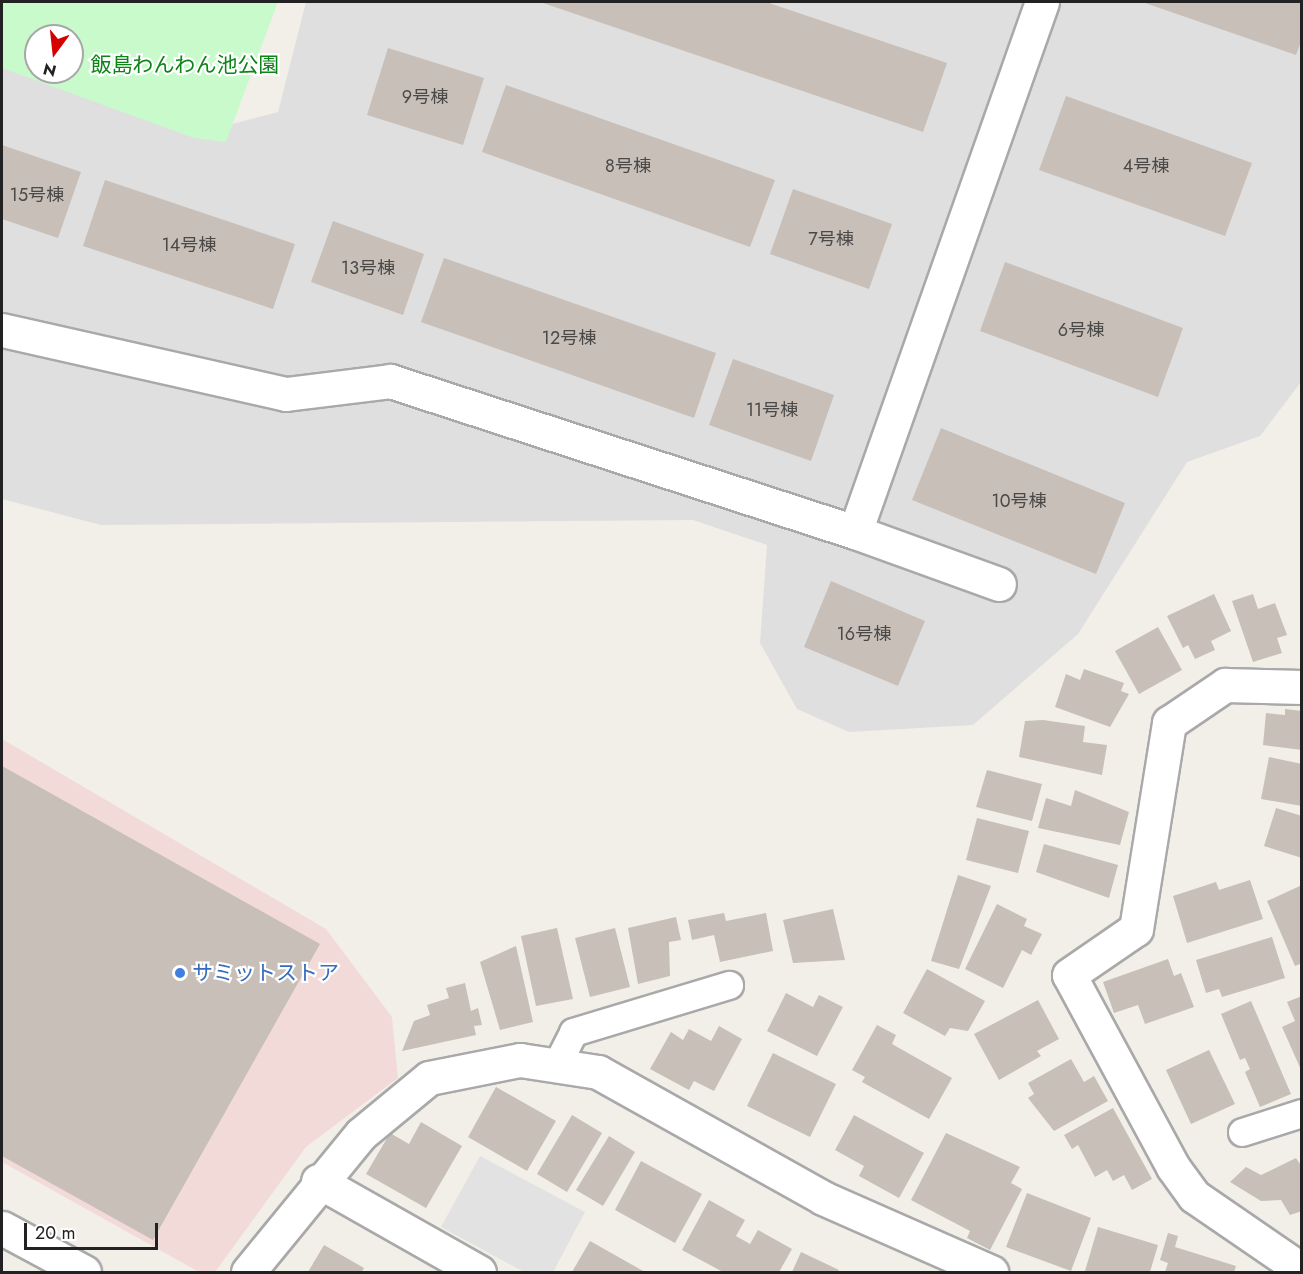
<!DOCTYPE html>
<html>
<head>
<meta charset="utf-8">
<style>
	body { margin:0 }
	#map { position:relative; width:1303px; height:1274px; overflow:hidden; background:#f2efe9; font-family:Jost,"Noto Sans JP",sans-serif }
	div>[style] { position:absolute }
	.residential>* { inset:0; background:#e0dfdf }
	.commercial>* { inset:0; background:#f2dad9 }
	.park>* { inset:0; background:#c8facc }
	.parking>* { inset:0; background:#e2e2e2 }
	.building>* { inset:0; background:#c7bfb8 }
	.roads { filter:drop-shadow(2px 0 #a9a9a9) drop-shadow(-2px 0 #a9a9a9) drop-shadow(0 2px #a9a9a9) drop-shadow(0 -2px #a9a9a9) }
	.service>* { height:27px; margin:-13.5px; padding:0 13.5px; transform-origin:13.5px; border-radius:13.5px; background:#fff }
	.minor>* { height:33px; margin:-16.5px; padding:0 16.5px; transform-origin:16.5px; border-radius:16.5px; background:#fff }
	.tertiary>* { height:33px; margin:-16.5px; padding:0 16.5px; transform-origin:16.5px; border-radius:16.5px; background:#fff }
	.dots>* { width:16px; height:16px; translate:-50% -50%; box-sizing:border-box; border:3px solid #fff; border-radius:50% }
	span { translate:-50% -50%; white-space:nowrap; text-align:center; line-height:1.15; -webkit-text-stroke:4.5px #fff; paint-order:stroke }
	.number-label { font-size:18px; color:#4b4948 }
	.number-label span { -webkit-text-stroke-width:0 }
	.park-label { font-size:21px; color:#0c8416 }
	.shop-label { font-size:21px; color:#366cbe }
	.left { translate:0 -50%; text-align:left }
	.frame { position:absolute; inset:0; border:3px solid #222; pointer-events:none }
	.north { position:absolute; left:24px; top:24px; width:60px; height:60px; box-sizing:border-box; background:#fff; border:2px solid #a7a7a7; border-radius:50%; rotate:195deg; font-size:16px; font-weight:700; line-height:24px; text-align:center; color:#222 }
	.north::after { content:''; display:block; margin:auto; width:21px; height:27px; background:#d40000; clip-path:polygon(50% 0,100% 100%,50% 72%,0 100%) }
	.scale { position:absolute; left:24px; top:1223px; width:134px; height:27px; box-sizing:border-box; border:3px solid #222; border-top:0; padding-left:8px; font-size:18px; line-height:21px; white-space:nowrap; color:#222; -webkit-text-stroke:4px #fff; paint-order:stroke }
</style>
</head>
<body>
<div id="map">
	<div class="residential">
		<div style="clip-path:polygon(306px 2px,1301px 2px,1301px 382px,1260px 436px,1187px 462px,1078px 634px,973px 725px,849px 732px,797px 709px,760px 643px,767px 545px,693px 520px,101px 525px,2px 499px,2px 57px,202px 132px,278px 112px)"></div>
	</div>
	<div class="commercial">
		<div style="clip-path:polygon(2px 739px,326px 929px,392px 1017px,398px 1078px,306px 1147px,215px 1272px,199px 1272px,2px 1162px)"></div>
	</div>
	<div class="park">
		<div style="clip-path:polygon(evenodd,2px 2px,278px 2px,226px 142px,194px 138px,2px 68px,2px 2px,36px 36px,72px 36px,72px 72px,36px 72px,36px 36px)"></div>
	</div>
	<div class="parking">
		<div style="clip-path:polygon(480px 1156px,585px 1212px,553px 1272px,524px 1272px,441px 1227px)"></div>
	</div>
	<div class="building">
		<div style="clip-path:polygon(540px 2px,766px 2px,947px 63px,923px 132px)"></div>
		<div style="clip-path:polygon(1142px 2px,1302px 2px,1302px 39px,1296px 55px)"></div>
		<div style="clip-path:polygon(388px 48px,484px 78px,463px 145px,367px 115px)"></div>
		<div style="clip-path:polygon(506px 85px,775px 180px,750px 247px,482px 152px)"></div>
		<div style="clip-path:polygon(1066px 96px,1252px 163px,1225px 236px,1039px 170px)"></div>
		<div style="clip-path:polygon(2px 145px,81px 172px,58px 238px,2px 219px)"></div>
		<div style="clip-path:polygon(105px 180px,295px 244px,273px 309px,83px 246px)"></div>
		<div style="clip-path:polygon(793px 189px,892px 224px,869px 289px,770px 254px)"></div>
		<div style="clip-path:polygon(333px 221px,424px 254px,403px 315px,311px 282px)"></div>
		<div style="clip-path:polygon(444px 258px,716px 353px,694px 418px,421px 322px)"></div>
		<div style="clip-path:polygon(1005px 262px,1183px 328px,1158px 397px,980px 331px)"></div>
		<div style="clip-path:polygon(733px 359px,834px 395px,811px 461px,709px 425px)"></div>
		<div style="clip-path:polygon(941px 428px,1125px 503px,1096px 574px,912px 500px)"></div>
		<div style="clip-path:polygon(831px 581px,925px 621px,898px 686px,804px 647px)"></div>
		<div style="clip-path:polygon(1214px 594px,1231px 631px,1211px 641px,1215px 650px,1195px 659px,1188px 645px,1183px 648px,1167px 616px)"></div>
		<div style="clip-path:polygon(1253px 594px,1258px 609px,1275px 603px,1287px 635px,1277px 638px,1282px 653px,1253px 662px,1232px 601px)"></div>
		<div style="clip-path:polygon(1158px 627px,1182px 670px,1139px 694px,1115px 651px)"></div>
		<div style="clip-path:polygon(1084px 669px,1124px 683px,1121px 691px,1129px 694px,1110px 727px,1055px 707px,1066px 674px,1080px 680px)"></div>
		<div style="clip-path:polygon(1285px 709px,1302px 711px,1302px 750px,1263px 745px,1266px 713px,1285px 715px)"></div>
		<div style="clip-path:polygon(1043px 720px,1085px 726px,1083px 742px,1107px 745px,1102px 775px,1019px 757px,1025px 721px)"></div>
		<div style="clip-path:polygon(1269px 757px,1302px 764px,1302px 806px,1261px 799px)"></div>
		<div style="clip-path:polygon(2px 766px,320px 944px,153px 1240px,2px 1156px)"></div>
		<div style="clip-path:polygon(987px 770px,1042px 784px,1032px 821px,976px 807px)"></div>
		<div style="clip-path:polygon(1075px 790px,1129px 812px,1120px 845px,1038px 828px,1046px 798px,1071px 806px)"></div>
		<div style="clip-path:polygon(1276px 808px,1302px 816px,1302px 858px,1264px 846px)"></div>
		<div style="clip-path:polygon(977px 818px,1029px 831px,1018px 873px,966px 860px)"></div>
		<div style="clip-path:polygon(1044px 844px,1118px 865px,1109px 898px,1036px 872px)"></div>
		<div style="clip-path:polygon(958px 875px,991px 886px,959px 969px,931px 961px)"></div>
		<div style="clip-path:polygon(1250px 880px,1263px 919px,1187px 943px,1173px 896px,1216px 882px,1219px 890px)"></div>
		<div style="clip-path:polygon(1302px 885px,1302px 963px,1295px 966px,1267px 901px)"></div>
		<div style="clip-path:polygon(997px 904px,1027px 919px,1024px 926px,1042px 934px,1031px 955px,1022px 950px,1003px 988px,965px 969px)"></div>
		<div style="clip-path:polygon(833px 909px,845px 960px,793px 963px,783px 920px)"></div>
		<div style="clip-path:polygon(724px 913px,726px 921px,766px 913px,773px 951px,720px 962px,714px 935px,692px 940px,688px 920px)"></div>
		<div style="clip-path:polygon(676px 917px,681px 940px,669px 942px,670px 976px,638px 984px,628px 928px)"></div>
		<div style="clip-path:polygon(557px 928px,573px 999px,536px 1006px,521px 936px)"></div>
		<div style="clip-path:polygon(615px 928px,630px 987px,590px 997px,575px 938px)"></div>
		<div style="clip-path:polygon(1272px 937px,1285px 978px,1222px 997px,1219px 989px,1206px 993px,1196px 960px)"></div>
		<div style="clip-path:polygon(516px 946px,533px 1022px,500px 1030px,480px 962px)"></div>
		<div style="clip-path:polygon(1168px 959px,1174px 976px,1181px 973px,1194px 1007px,1145px 1024px,1138px 1005px,1114px 1013px,1103px 982px)"></div>
		<div style="clip-path:polygon(927px 969px,985px 1001px,968px 1031px,950px 1028px,945px 1036px,903px 1013px)"></div>
		<div style="clip-path:polygon(465px 983px,471px 1011px,478px 1008px,482px 1025px,474px 1026px,476px 1035px,402px 1051px,414px 1021px,430px 1015px,427px 1005px,449px 998px,446px 988px)"></div>
		<div style="clip-path:polygon(786px 993px,813px 1007px,819px 995px,843px 1007px,817px 1056px,767px 1031px)"></div>
		<div style="clip-path:polygon(1302px 996px,1302px 1072px,1282px 1027px,1295px 1021px,1287px 1002px)"></div>
		<div style="clip-path:polygon(1038px 1000px,1059px 1039px,1037px 1051px,1041px 1056px,999px 1080px,974px 1034px)"></div>
		<div style="clip-path:polygon(1251px 1001px,1291px 1094px,1260px 1107px,1245px 1072px,1250px 1069px,1245px 1058px,1240px 1060px,1221px 1014px)"></div>
		<div style="clip-path:polygon(877px 1025px,896px 1035px,892px 1044px,952px 1078px,929px 1119px,862px 1082px,865px 1077px,852px 1070px)"></div>
		<div style="clip-path:polygon(719px 1026px,742px 1039px,714px 1091px,694px 1081px,689px 1090px,650px 1069px,671px 1032px,683px 1040px,689px 1029px,711px 1041px)"></div>
		<div style="clip-path:polygon(1209px 1050px,1235px 1104px,1191px 1124px,1166px 1070px)"></div>
		<div style="clip-path:polygon(773px 1053px,836px 1084px,810px 1137px,747px 1106px)"></div>
		<div style="clip-path:polygon(1071px 1059px,1084px 1082px,1094px 1076px,1108px 1101px,1054px 1131px,1028px 1098px,1034px 1094px,1028px 1083px)"></div>
		<div style="clip-path:polygon(496px 1087px,556px 1121px,527px 1171px,468px 1137px)"></div>
		<div style="clip-path:polygon(1113px 1108px,1152px 1179px,1132px 1190px,1124px 1175px,1113px 1181px,1107px 1170px,1095px 1177px,1078px 1145px,1072px 1149px,1064px 1135px)"></div>
		<div style="clip-path:polygon(572px 1115px,602px 1133px,567px 1192px,537px 1174px)"></div>
		<div style="clip-path:polygon(854px 1115px,924px 1153px,899px 1198px,859px 1176px,864px 1166px,835px 1150px)"></div>
		<div style="clip-path:polygon(421px 1122px,462px 1146px,426px 1208px,366px 1174px,390px 1133px,409px 1144px)"></div>
		<div style="clip-path:polygon(946px 1133px,1020px 1167px,1011px 1183px,1022px 1189px,990px 1250px,967px 1238px,970px 1231px,911px 1200px)"></div>
		<div style="clip-path:polygon(609px 1136px,635px 1152px,603px 1206px,576px 1190px)"></div>
		<div style="clip-path:polygon(1296px 1158px,1302px 1167px,1302px 1211px,1290px 1215px,1281px 1200px,1261px 1201px,1230px 1182px,1246px 1167px,1261px 1175px)"></div>
		<div style="clip-path:polygon(641px 1161px,702px 1194px,675px 1243px,615px 1210px)"></div>
		<div style="clip-path:polygon(1027px 1193px,1091px 1218px,1071px 1271px,1006px 1247px)"></div>
		<div style="clip-path:polygon(709px 1200px,745px 1220px,736px 1236px,750px 1244px,758px 1230px,792px 1249px,779px 1272px,723px 1272px,682px 1250px)"></div>
		<div style="clip-path:polygon(1098px 1227px,1158px 1245px,1150px 1272px,1085px 1271px)"></div>
		<div style="clip-path:polygon(1168px 1233px,1178px 1236px,1175px 1247px,1236px 1266px,1234px 1272px,1165px 1272px,1168px 1263px,1160px 1260px)"></div>
		<div style="clip-path:polygon(590px 1241px,645px 1272px,572px 1272px)"></div>
		<div style="clip-path:polygon(324px 1245px,364px 1268px,362px 1272px,308px 1272px)"></div>
		<div style="clip-path:polygon(801px 1252px,839px 1270px,837px 1272px,792px 1272px)"></div>
	</div>
	<div class="roads">
		<div class="service">
			<div style="left:556px;top:1066px;width:38px;rotate:-63deg"></div>
			<div style="left:573px;top:1032px;width:163px;rotate:-16.8deg"></div>
			<div style="left:1242px;top:1132px;width:63px;rotate:-17.6deg"></div>
		</div>
		<div class="minor">
			<div style="left:2px;top:330px;width:291px;rotate:12.7deg"></div>
			<div style="left:286px;top:394px;width:105px;rotate:-7.1deg"></div>
			<div style="left:390px;top:381px;width:489px;rotate:18deg"></div>
			<div style="left:855px;top:532px;width:562px;rotate:-70.57deg"></div>
			<div style="left:855px;top:532px;width:153px;rotate:19.9deg"></div>
			<div style="left:318px;top:1181px;width:185px;rotate:29.5deg"></div>
			<div style="left:1293px;top:1264px;width:120px;rotate:-145.5deg"></div>
			<div style="left:1194px;top:1196px;width:36px;rotate:-126deg"></div>
			<div style="left:1173px;top:1167px;width:218px;rotate:-118.4deg"></div>
			<div style="left:1069px;top:975px;width:81px;rotate:-34.5deg"></div>
			<div style="left:1136px;top:929px;width:209px;rotate:-80.9deg"></div>
			<div style="left:1169px;top:723px;width:68px;rotate:-34.2deg"></div>
			<div style="left:1225px;top:685px;width:77px;rotate:1.5deg"></div>
			<div style="left:248px;top:1272px;width:178px;rotate:-50.7deg"></div>
			<div style="left:361px;top:1134px;width:88px;rotate:-39.5deg"></div>
			<div style="left:429px;top:1078px;width:93px;rotate:-11.2deg"></div>
			<div style="left:520px;top:1060px;width:79px;rotate:8.7deg"></div>
			<div style="left:598px;top:1072px;width:258px;rotate:29.2deg"></div>
			<div style="left:823px;top:1198px;width:184px;rotate:23.8deg"></div>
		</div>
		<div class="tertiary">
			<div style="left:2px;top:1228px;width:93px;rotate:28.2deg"></div>
		</div>
	</div>
	<div class="dots">
		<div style="left:180px;top:973px;background:#3f7fe0"></div>
	</div>
	<div class="number-label">
		<span style="left:425px;top:97px">9号棟</span>
		<span style="left:628px;top:166px">8号棟</span>
		<span style="left:1146px;top:166px">4号棟</span>
		<span style="left:37px;top:195px">15号棟</span>
		<span style="left:831px;top:239px">7号棟</span>
		<span style="left:189px;top:245px">14号棟</span>
		<span style="left:368px;top:268px">13号棟</span>
		<span style="left:1081px;top:330px">6号棟</span>
		<span style="left:569px;top:338px">12号棟</span>
		<span style="left:772px;top:410px">11号棟</span>
		<span style="left:1019px;top:501px">10号棟</span>
		<span style="left:864px;top:634px">16号棟</span>
	</div>
	<div class="park-label">
		<span style="left:185px;top:65px">飯島わんわん池公園</span>
	</div>
	<div class="shop-label">
		<span class="left" style="left:192px;top:973px">サミットストア</span>
	</div>
	<div class="frame"></div>
	<div class="north">N</div>
	<div class="scale">20 m</div>
</div>
</body>
</html>
